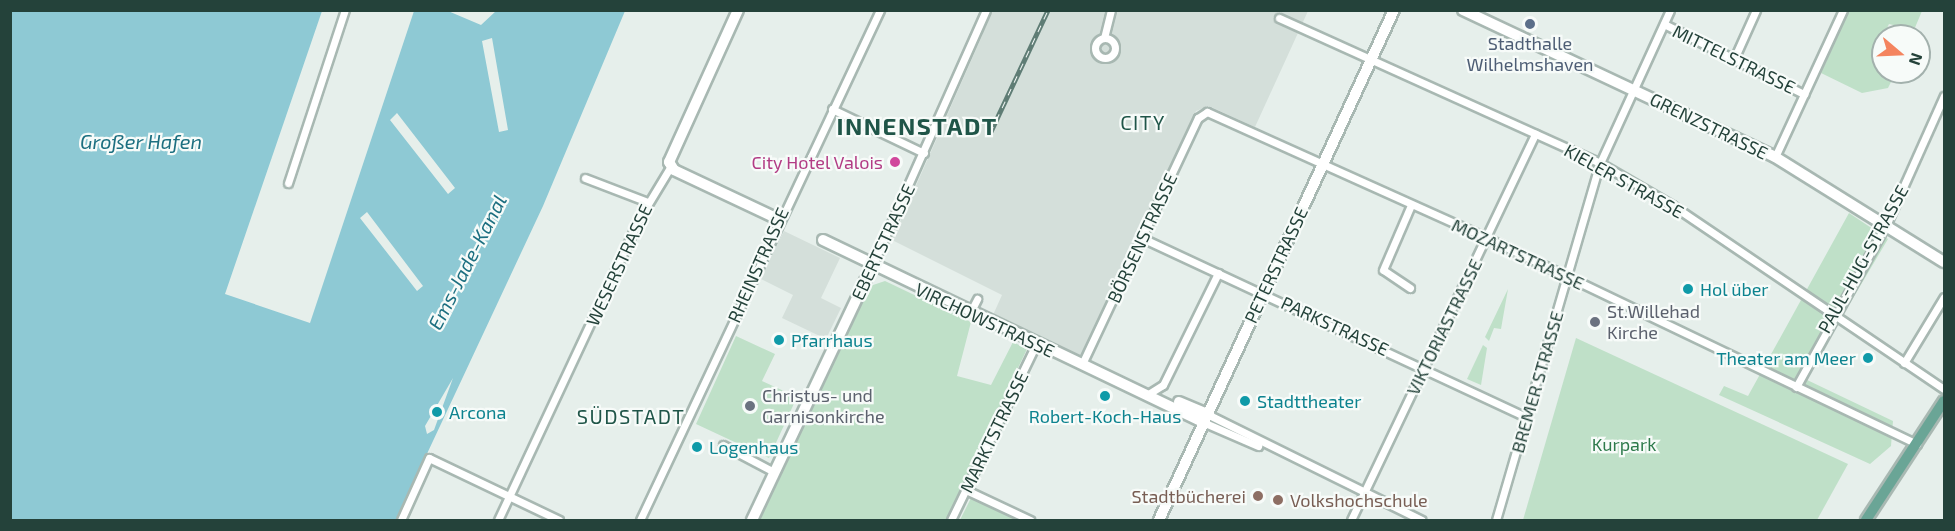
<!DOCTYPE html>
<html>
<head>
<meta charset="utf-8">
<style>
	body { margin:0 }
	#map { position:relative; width:1955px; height:531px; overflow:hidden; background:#e6efeb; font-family:"Exo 2",sans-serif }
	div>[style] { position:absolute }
	.built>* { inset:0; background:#d4dfda }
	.green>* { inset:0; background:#bfe0c8 }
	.water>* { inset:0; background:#8ec9d4 }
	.roads { filter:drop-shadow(2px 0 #a8b8b2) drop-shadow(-2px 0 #a8b8b2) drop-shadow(0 2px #a8b8b2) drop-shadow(0 -2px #a8b8b2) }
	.street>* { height:7px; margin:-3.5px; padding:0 3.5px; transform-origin:3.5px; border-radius:3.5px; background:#fff }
	.street>.ring { margin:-3.5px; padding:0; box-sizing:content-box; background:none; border:7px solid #fff; border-radius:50% }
	.secondary>* { height:10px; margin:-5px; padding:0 5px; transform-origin:5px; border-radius:5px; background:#fff }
	.primary>* { height:10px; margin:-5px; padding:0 5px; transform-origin:5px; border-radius:5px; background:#6aa596 }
	.rail>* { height:4.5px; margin-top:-2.25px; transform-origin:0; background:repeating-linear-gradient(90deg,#f7fbf9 0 7px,#5f7d75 0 14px); box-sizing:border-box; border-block:2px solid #5f7d75 }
	.dots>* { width:16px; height:16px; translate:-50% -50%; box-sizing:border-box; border:3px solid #f7fbf9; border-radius:50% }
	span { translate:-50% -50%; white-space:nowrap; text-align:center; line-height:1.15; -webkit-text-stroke:4.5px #f7fbf9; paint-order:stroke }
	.service-label { font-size:18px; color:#4e5e75 }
	.street-label { font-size:18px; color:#24423a }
	.hotel-label { font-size:18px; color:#b23c85 }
	.right { translate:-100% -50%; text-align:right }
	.culture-label { font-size:18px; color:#0d838f }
	.left { translate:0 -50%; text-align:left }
	.worship-label { font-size:18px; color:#5b616d }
	.park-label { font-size:18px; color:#2d7a4b }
	.education-label { font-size:18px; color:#785e54 }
	.neighbourhood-label { font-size:20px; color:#1f5548; letter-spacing:1.5px }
	.water-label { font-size:20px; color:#1c6f80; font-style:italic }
	.district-label { font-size:24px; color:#1f5548; font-weight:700; letter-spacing:1.5px }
	.frame { position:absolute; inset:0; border:12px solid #24423a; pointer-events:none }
	.north { position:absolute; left:1871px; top:24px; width:60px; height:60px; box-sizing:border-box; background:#f7fbf9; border:2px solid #a3b1ad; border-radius:50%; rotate:109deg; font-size:16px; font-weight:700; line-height:24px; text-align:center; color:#24423a }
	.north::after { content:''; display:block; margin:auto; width:21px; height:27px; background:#f4845f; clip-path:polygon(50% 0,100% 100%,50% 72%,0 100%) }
</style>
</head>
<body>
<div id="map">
	<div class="built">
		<div style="clip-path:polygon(988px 11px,1308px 11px,1255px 127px,1209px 106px,1196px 111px,1081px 357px,998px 319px,993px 315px,1002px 295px,892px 240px,982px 36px)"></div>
		<div style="clip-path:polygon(784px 231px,840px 258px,821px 298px,841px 308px,826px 339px,782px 318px,793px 295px,761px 279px)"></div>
	</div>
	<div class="green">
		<div style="clip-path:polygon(1849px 11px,1922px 11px,1914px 30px,1889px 24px,1883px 36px,1878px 48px,1883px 50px,1883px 72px,1896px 72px,1888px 88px,1862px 93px,1821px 73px)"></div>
		<div style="clip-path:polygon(1849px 213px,1888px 239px,1805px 379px,1893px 421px,1891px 446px,1870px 464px,1719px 395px,1724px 386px,1748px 396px)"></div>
		<div style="clip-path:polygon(885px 281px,971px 322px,957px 376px,991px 385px,1013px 342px,1027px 349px,946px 520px,759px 520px,870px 286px)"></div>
		<div style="clip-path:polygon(1508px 289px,1501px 329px,1494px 328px,1489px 341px,1485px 337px)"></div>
		<div style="clip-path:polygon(736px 336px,775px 354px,762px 381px,797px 397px,769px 458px,696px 424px)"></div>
		<div style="clip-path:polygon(1576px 338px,1848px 464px,1817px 520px,1523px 520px)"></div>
		<div style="clip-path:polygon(1483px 345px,1487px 348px,1481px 385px,1467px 379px)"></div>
		<div style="clip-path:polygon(972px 496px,1024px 520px,960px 520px)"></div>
	</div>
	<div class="water">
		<div style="clip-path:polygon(evenodd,10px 11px,322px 11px,225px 294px,310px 323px,414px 11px,448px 11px,481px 25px,496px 11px,625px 11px,543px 206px,396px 520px,11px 520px,10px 11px,492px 38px,508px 130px,499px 132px,482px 41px,492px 38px,10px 11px,397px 113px,455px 188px,448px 194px,390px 120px,397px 113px,10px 11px,367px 212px,423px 286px,417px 291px,360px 218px,367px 212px,10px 11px,453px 378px,434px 430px,427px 434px,425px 426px,453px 378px)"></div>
	</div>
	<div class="roads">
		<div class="street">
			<div style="left:1279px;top:18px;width:352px;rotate:24.3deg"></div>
			<div style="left:1600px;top:163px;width:83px;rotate:30.3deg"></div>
			<div style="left:1672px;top:205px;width:328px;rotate:34.1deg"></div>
			<div style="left:1664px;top:24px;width:157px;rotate:26.6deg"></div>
			<div class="ring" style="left:1095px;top:38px;width:13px;height:13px"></div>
			<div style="left:1104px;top:38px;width:29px;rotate:-76deg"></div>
			<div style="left:1734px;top:59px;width:54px;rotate:-65.8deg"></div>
			<div style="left:832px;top:109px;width:102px;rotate:25.6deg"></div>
			<div style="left:1775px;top:157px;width:162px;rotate:-65.2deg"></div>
			<div style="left:585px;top:178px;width:67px;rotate:20.9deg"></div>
			<div style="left:288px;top:183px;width:182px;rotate:-71.8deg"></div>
			<div style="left:1142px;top:238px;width:424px;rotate:25deg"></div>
			<div style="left:872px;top:266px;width:280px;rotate:-66deg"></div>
			<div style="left:1410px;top:288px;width:32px;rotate:-146deg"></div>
			<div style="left:1383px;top:270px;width:71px;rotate:-66.7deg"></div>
			<div style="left:970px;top:313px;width:16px;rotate:-63deg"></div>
			<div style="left:1904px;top:363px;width:77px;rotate:-58.8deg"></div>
			<div style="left:1082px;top:364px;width:272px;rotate:-64.8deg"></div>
			<div style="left:1198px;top:118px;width:11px;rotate:-34deg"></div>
			<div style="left:1207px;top:112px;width:307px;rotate:24.2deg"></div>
			<div style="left:1487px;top:238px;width:477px;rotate:25.6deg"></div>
			<div style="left:1796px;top:387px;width:190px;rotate:-61deg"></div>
			<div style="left:1888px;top:221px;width:137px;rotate:-65.9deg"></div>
			<div style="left:1150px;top:393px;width:15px;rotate:-32deg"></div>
			<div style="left:1163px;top:385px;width:125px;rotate:-63.8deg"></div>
			<div style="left:1209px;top:415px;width:237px;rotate:26.3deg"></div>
			<div style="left:1205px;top:423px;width:58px;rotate:23.5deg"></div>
			<div style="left:723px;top:445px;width:58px;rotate:27.9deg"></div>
			<div style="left:966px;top:490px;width:71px;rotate:25.1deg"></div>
			<div style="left:401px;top:520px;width:68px;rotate:-65.7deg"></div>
			<div style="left:429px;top:458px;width:144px;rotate:25.5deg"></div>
			<div style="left:498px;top:520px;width:332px;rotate:-64.9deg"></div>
			<div style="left:639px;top:219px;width:62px;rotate:-58.9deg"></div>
			<div style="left:640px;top:520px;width:564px;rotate:-64.8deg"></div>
			<div style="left:951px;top:520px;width:195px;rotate:-64.2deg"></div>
			<div style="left:1351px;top:520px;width:428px;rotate:-64.5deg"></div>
			<div style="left:1496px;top:520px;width:372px;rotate:-73.8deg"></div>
			<div style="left:1600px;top:163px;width:168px;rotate:-65.4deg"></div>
		</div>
		<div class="secondary">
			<div style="left:738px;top:10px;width:167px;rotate:114.4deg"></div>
			<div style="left:669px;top:162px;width:9px;rotate:58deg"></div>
			<div style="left:674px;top:170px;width:115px;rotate:25.2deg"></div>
			<div style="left:1463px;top:10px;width:345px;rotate:25.2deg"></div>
			<div style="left:1775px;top:157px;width:199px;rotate:31.9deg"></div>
			<div style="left:823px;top:240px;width:424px;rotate:25.6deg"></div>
			<div style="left:1179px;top:402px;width:33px;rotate:23deg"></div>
			<div style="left:752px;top:520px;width:281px;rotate:-64.7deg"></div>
			<div style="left:1159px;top:520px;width:562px;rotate:-65.26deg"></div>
		</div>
		<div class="primary">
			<div style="left:1866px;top:520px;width:142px;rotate:-56.8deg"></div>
		</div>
	</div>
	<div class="rail">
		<div style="left:990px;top:133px;width:136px;rotate:-64.8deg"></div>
	</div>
	<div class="dots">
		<div style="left:1530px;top:24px;background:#5c6f8a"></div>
		<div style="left:895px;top:162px;background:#d1479c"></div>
		<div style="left:1688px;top:289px;background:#0f9aa8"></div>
		<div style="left:1595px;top:322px;background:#6b7280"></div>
		<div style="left:779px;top:340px;background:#0f9aa8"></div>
		<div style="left:1868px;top:358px;background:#0f9aa8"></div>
		<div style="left:1105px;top:396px;background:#0f9aa8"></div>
		<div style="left:1245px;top:401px;background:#0f9aa8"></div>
		<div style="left:750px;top:406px;background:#6b7280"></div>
		<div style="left:437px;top:412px;background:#0f9aa8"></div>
		<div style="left:697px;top:447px;background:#0f9aa8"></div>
		<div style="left:1258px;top:496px;background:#8d6e63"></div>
		<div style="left:1278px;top:500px;background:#8d6e63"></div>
	</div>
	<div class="service-label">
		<span style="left:1530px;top:54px">Stadthalle<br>Wilhelmshaven</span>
	</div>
	<div class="street-label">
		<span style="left:1734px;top:59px;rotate:26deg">MITTELSTRASSE</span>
		<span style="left:1709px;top:126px;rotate:26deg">GRENZSTRASSE</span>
		<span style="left:1624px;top:181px;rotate:29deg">KIELER STRASSE</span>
		<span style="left:1142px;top:238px;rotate:-65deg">BÖRSENSTRASSE</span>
		<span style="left:883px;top:242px;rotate:-65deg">EBERTSTRASSE</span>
		<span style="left:1518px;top:254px;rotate:25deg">MOZARTSTRASSE</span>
		<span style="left:1863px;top:259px;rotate:-61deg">PAUL-HUG-STRASSE</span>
		<span style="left:619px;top:265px;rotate:-65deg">WESERSTRASSE</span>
		<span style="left:758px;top:265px;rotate:-66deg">RHEINSTRASSE</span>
		<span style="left:1276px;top:265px;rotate:-65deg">PETERSTRASSE</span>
		<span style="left:985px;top:320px;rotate:25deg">VIRCHOWSTRASSE</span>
		<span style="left:1335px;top:326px;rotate:25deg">PARKSTRASSE</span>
		<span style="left:1444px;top:327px;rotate:-64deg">VIKTORIASTRASSE</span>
		<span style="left:1537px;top:382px;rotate:-74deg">BREMER STRASSE</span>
		<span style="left:994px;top:432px;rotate:-64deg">MARKTSTRASSE</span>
	</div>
	<div class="hotel-label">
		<span class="right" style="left:883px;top:162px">City Hotel Valois</span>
	</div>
	<div class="culture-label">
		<span class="left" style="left:1700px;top:289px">Hol über</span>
		<span class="left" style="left:791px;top:340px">Pfarrhaus</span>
		<span class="right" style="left:1856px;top:358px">Theater am Meer</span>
		<span class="left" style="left:1257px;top:401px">Stadttheater</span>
		<span class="left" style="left:449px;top:412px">Arcona</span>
		<span style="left:1105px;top:416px">Robert-Koch-Haus</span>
		<span class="left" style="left:709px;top:447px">Logenhaus</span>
	</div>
	<div class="worship-label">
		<span class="left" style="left:1607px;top:322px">St.Willehad<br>Kirche</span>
		<span class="left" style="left:762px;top:406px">Christus- und<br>Garnisonkirche</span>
	</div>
	<div class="park-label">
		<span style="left:1624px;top:444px">Kurpark</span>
	</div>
	<div class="education-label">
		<span class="right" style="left:1246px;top:496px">Stadtbücherei</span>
		<span class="left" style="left:1290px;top:500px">Volkshochschule</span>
	</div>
	<div class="neighbourhood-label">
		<span style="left:1143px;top:122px">CITY</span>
		<span style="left:631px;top:416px">SÜDSTADT</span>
	</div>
	<div class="water-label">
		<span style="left:141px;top:141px">Großer Hafen</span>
		<span style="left:467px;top:262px;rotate:-63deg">Ems-Jade-Kanal</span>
	</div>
	<div class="district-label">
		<span style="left:917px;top:126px">INNENSTADT</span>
	</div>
	<div class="frame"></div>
	<div class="north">N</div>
</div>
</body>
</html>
